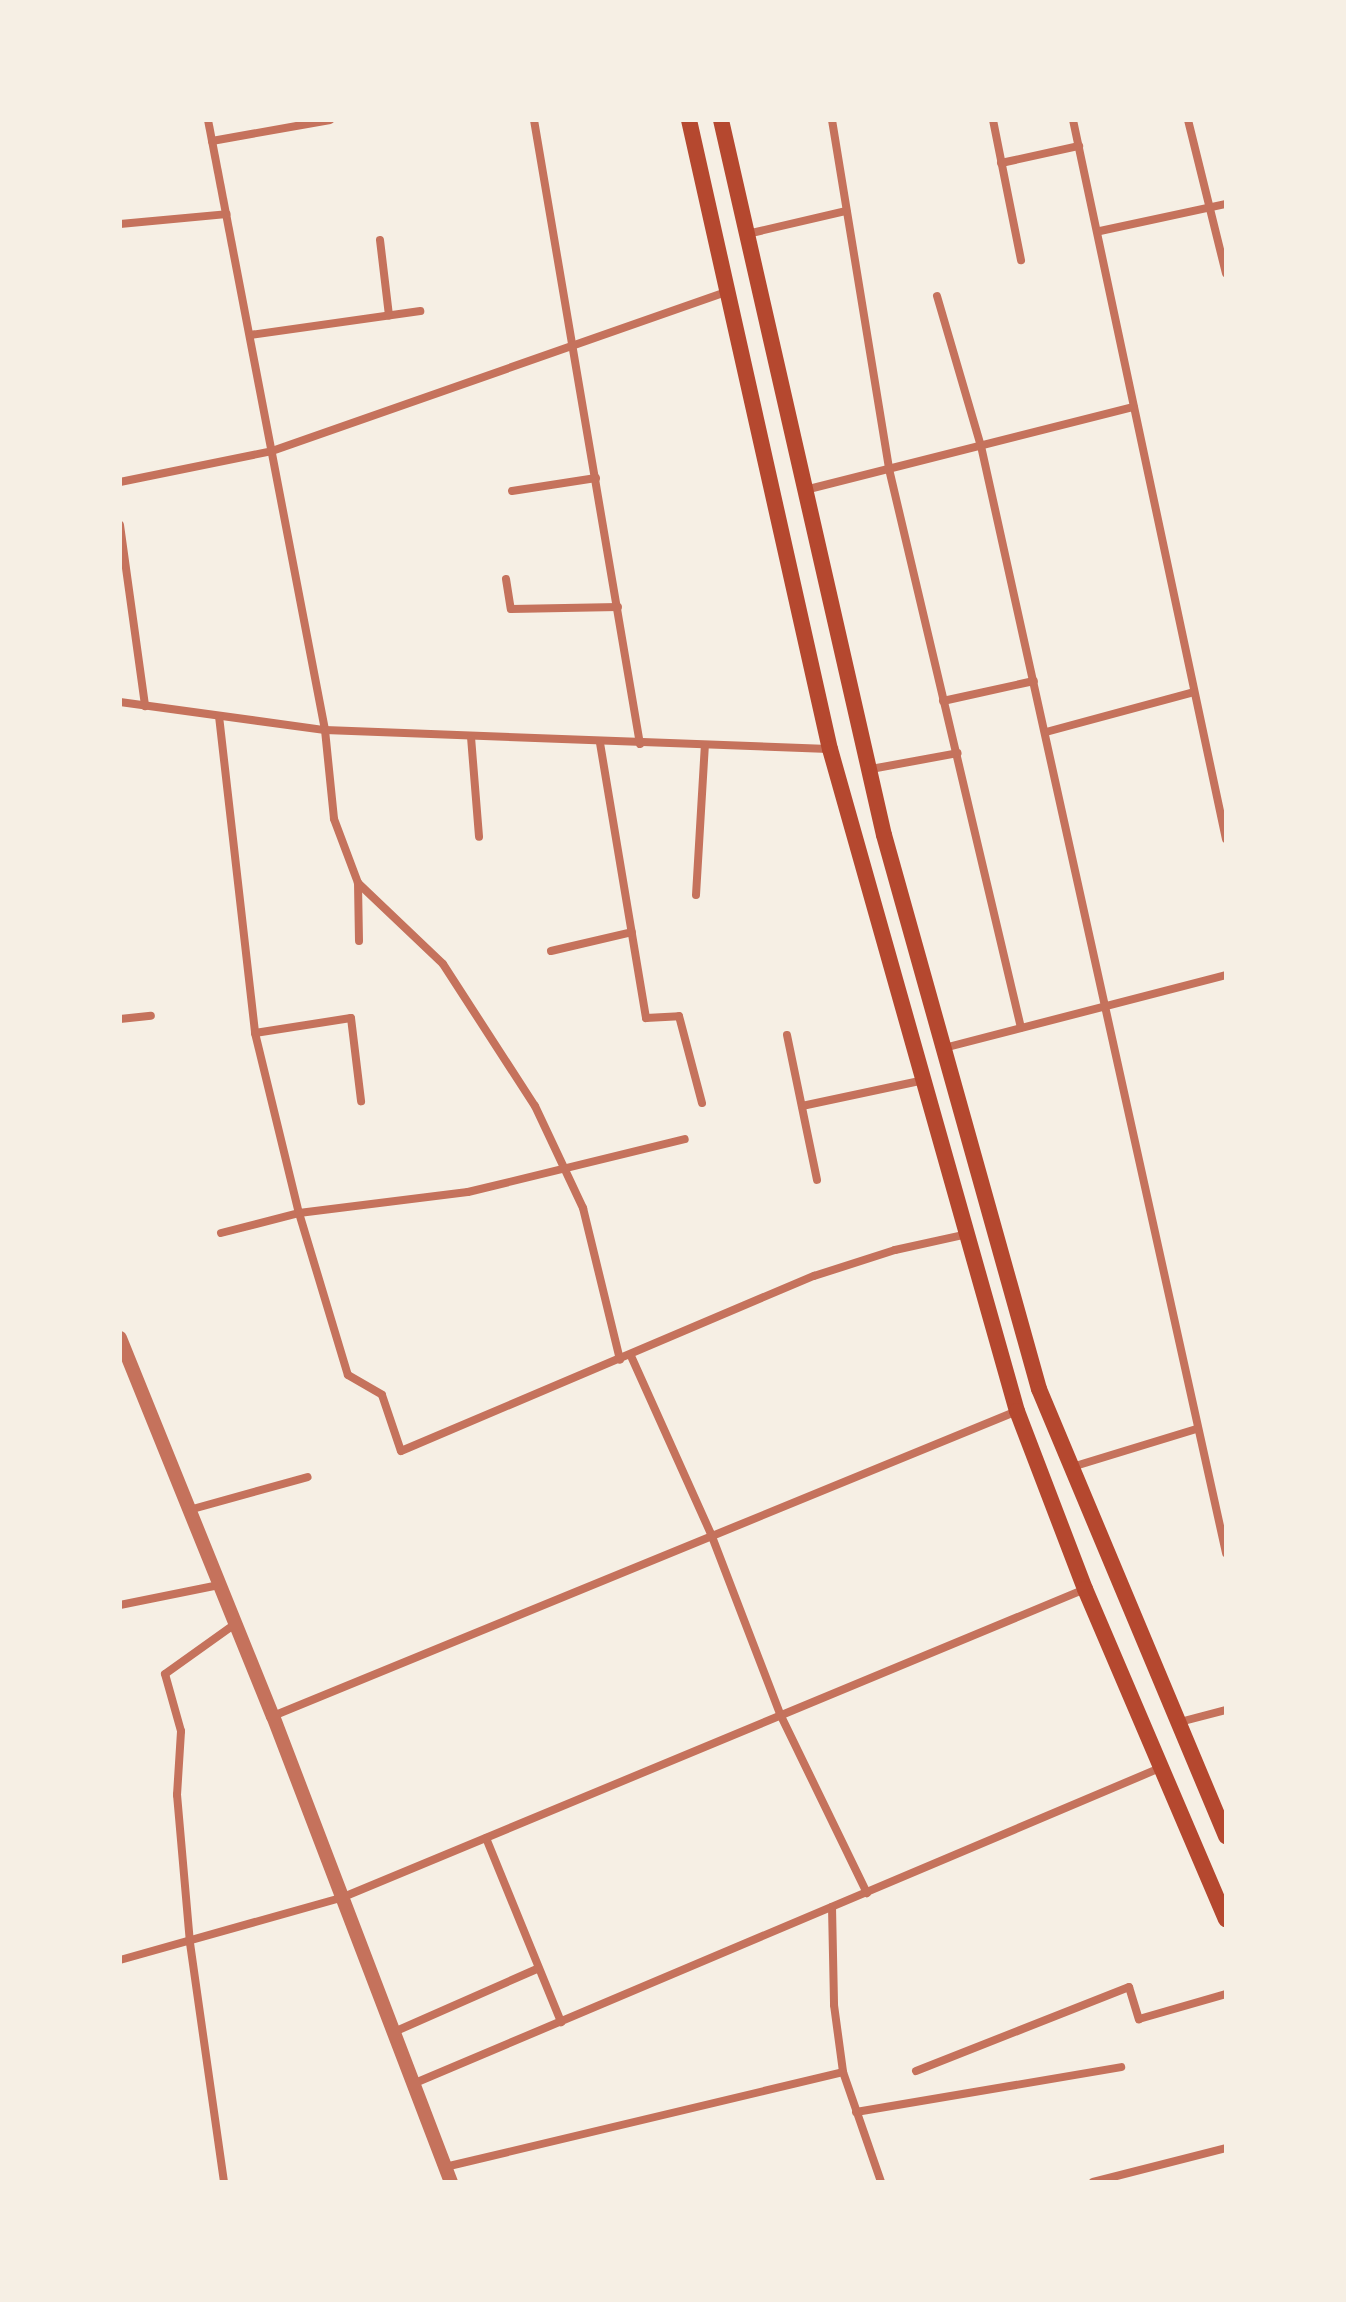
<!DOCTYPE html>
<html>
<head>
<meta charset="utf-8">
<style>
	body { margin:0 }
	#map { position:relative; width:1346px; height:2302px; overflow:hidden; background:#f6efe4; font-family:"Alegreya Sans",sans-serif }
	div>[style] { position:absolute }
	.minor>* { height:8px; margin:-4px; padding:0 4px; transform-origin:4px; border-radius:4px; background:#c5725c }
	.tertiary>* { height:14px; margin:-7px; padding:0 7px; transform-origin:7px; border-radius:7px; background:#c5725c }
	.secondary>* { height:16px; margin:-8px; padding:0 8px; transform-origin:8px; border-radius:8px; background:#b5482f }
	span { translate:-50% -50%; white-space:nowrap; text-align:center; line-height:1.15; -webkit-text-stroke:7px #f6efe4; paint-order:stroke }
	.frame { position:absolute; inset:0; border:122px solid #f6efe4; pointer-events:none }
</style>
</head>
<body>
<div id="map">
	<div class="minor">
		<div style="left:208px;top:120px;width:621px;rotate:79.14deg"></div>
		<div style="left:325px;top:730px;width:89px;rotate:84.2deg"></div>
		<div style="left:334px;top:819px;width:68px;rotate:69.4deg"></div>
		<div style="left:358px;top:883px;width:117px;rotate:43.6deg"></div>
		<div style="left:443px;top:964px;width:169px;rotate:57.1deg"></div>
		<div style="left:535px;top:1106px;width:113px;rotate:64.8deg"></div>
		<div style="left:583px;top:1208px;width:156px;rotate:76.3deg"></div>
		<div style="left:534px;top:120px;width:633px;rotate:80.36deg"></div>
		<div style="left:832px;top:120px;width:354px;rotate:80.7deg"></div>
		<div style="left:889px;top:469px;width:574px;rotate:76.71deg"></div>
		<div style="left:993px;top:120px;width:143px;rotate:78.7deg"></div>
		<div style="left:1073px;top:120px;width:735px;rotate:77.99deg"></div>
		<div style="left:1188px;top:120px;width:158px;rotate:76.1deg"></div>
		<div style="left:212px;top:141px;width:120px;rotate:-10.1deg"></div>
		<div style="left:1001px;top:163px;width:80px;rotate:-12.3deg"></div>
		<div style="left:120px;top:224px;width:107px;rotate:-5.3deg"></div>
		<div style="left:1100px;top:231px;width:129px;rotate:-12.1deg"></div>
		<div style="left:747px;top:234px;width:102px;rotate:-13.1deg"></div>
		<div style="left:380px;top:240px;width:76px;rotate:83.2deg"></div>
		<div style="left:937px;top:296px;width:156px;rotate:73.7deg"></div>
		<div style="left:981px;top:446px;width:1134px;rotate:77.52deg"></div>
		<div style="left:250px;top:335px;width:172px;rotate:-8deg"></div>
		<div style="left:120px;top:482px;width:155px;rotate:-11.5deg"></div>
		<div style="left:272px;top:451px;width:484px;rotate:-19.3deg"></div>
		<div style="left:805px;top:490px;width:339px;rotate:-14.2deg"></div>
		<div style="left:512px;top:491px;width:85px;rotate:-8.8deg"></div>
		<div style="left:120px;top:525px;width:183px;rotate:82.1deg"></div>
		<div style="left:506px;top:579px;width:30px;rotate:81deg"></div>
		<div style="left:511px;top:609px;width:107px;rotate:-1.1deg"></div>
		<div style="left:943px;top:701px;width:93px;rotate:-12.4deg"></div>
		<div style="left:120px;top:702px;width:207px;rotate:7.8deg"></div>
		<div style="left:325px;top:730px;width:504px;rotate:2.16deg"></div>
		<div style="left:219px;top:716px;width:319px;rotate:83.5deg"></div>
		<div style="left:255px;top:1033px;width:185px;rotate:76.3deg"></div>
		<div style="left:299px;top:1213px;width:169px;rotate:73.2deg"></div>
		<div style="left:348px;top:1375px;width:39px;rotate:30deg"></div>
		<div style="left:382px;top:1395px;width:59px;rotate:71.3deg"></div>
		<div style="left:401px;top:1451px;width:449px;rotate:-23deg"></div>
		<div style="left:814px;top:1276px;width:85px;rotate:-17.8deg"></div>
		<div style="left:895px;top:1250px;width:75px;rotate:-12.4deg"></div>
		<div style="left:1046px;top:732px;width:153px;rotate:-15.1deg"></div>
		<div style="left:471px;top:737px;width:100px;rotate:85.4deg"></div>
		<div style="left:600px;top:743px;width:279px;rotate:80.5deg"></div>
		<div style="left:646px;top:1018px;width:33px;rotate:-3deg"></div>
		<div style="left:679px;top:1016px;width:90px;rotate:75.2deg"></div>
		<div style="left:871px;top:769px;width:88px;rotate:-10.4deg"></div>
		<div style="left:358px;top:883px;width:58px;rotate:89deg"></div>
		<div style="left:696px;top:895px;width:150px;rotate:-86.6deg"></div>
		<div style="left:551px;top:951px;width:83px;rotate:-13.2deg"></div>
		<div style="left:120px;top:1019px;width:31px;rotate:-6deg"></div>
		<div style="left:255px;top:1033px;width:97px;rotate:-8.9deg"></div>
		<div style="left:351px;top:1018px;width:84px;rotate:83.1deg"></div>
		<div style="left:787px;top:1035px;width:148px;rotate:78.3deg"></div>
		<div style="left:944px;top:1048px;width:291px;rotate:-14.5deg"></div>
		<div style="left:802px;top:1106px;width:125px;rotate:-12deg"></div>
		<div style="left:221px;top:1233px;width:81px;rotate:-14.4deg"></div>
		<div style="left:299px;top:1213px;width:170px;rotate:-7.1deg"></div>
		<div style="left:468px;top:1192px;width:223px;rotate:-13.7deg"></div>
		<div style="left:631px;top:1356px;width:195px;rotate:65.8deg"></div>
		<div style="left:711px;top:1534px;width:195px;rotate:69deg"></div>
		<div style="left:781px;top:1716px;width:197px;rotate:64.1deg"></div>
		<div style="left:1072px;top:1467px;width:130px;rotate:-17deg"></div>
		<div style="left:189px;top:1510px;width:123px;rotate:-15.5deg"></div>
		<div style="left:120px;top:1605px;width:101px;rotate:-11.4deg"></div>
		<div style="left:273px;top:1716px;width:804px;rotate:-22.29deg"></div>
		<div style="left:1176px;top:1723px;width:52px;rotate:-14.6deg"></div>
		<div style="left:486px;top:1838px;width:199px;rotate:67.8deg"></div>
		<div style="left:832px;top:1907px;width:98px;rotate:88.8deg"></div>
		<div style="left:834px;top:2005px;width:68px;rotate:82.3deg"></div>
		<div style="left:843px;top:2072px;width:116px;rotate:70.9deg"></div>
		<div style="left:120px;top:1960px;width:230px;rotate:-15.7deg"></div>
		<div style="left:341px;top:1898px;width:806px;rotate:-22.55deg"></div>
		<div style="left:394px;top:2032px;width:158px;rotate:-23.8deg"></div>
		<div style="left:916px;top:2071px;width:229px;rotate:-21.5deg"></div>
		<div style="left:1129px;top:1987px;width:34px;rotate:73deg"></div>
		<div style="left:1139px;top:2019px;width:91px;rotate:-16deg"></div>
		<div style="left:415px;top:2083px;width:809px;rotate:-22.92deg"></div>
		<div style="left:856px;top:2112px;width:269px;rotate:-9.6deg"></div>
		<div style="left:445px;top:2167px;width:409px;rotate:-13.4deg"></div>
		<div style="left:224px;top:2182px;width:241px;rotate:-98.1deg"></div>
		<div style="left:190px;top:1943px;width:149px;rotate:-95deg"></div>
		<div style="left:177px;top:1795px;width:64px;rotate:-86.4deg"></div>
		<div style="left:181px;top:1731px;width:59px;rotate:-105.7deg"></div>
		<div style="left:165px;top:1674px;width:86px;rotate:-35.5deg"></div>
		<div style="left:1093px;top:2182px;width:137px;rotate:-14.3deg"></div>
	</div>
	<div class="tertiary">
		<div style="left:120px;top:1338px;width:408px;rotate:68deg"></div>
		<div style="left:273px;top:1716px;width:499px;rotate:69.1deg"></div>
	</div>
	<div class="secondary">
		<div style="left:689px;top:120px;width:645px;rotate:77.37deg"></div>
		<div style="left:830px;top:749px;width:688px;rotate:74.23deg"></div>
		<div style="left:1017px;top:1411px;width:191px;rotate:69.1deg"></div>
		<div style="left:1085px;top:1589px;width:359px;rotate:66.9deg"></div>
		<div style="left:721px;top:120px;width:733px;rotate:77.16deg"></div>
		<div style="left:884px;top:835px;width:575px;rotate:74.37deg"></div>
		<div style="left:1039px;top:1389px;width:485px;rotate:67.3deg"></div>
	</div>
	<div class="frame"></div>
</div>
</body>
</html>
